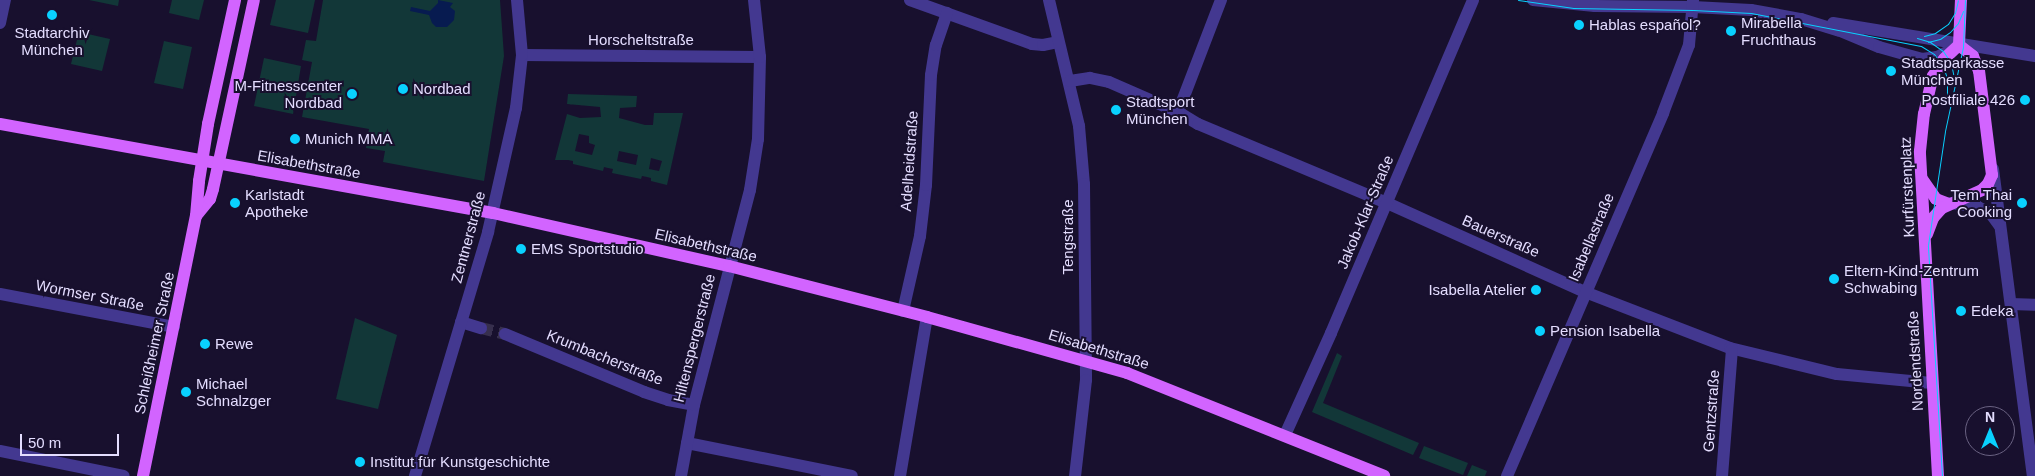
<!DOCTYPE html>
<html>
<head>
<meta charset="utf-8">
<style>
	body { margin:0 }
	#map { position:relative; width:2035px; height:476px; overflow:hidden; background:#18102e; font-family:Arial,sans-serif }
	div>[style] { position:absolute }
	.green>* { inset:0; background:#123738 }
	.water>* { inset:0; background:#071b50 }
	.minor-tunnel>* { height:12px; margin-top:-6px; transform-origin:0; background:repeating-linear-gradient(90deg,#372f4d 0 12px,transparent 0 18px) }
	.minor>* { height:12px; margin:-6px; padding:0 6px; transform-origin:6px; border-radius:6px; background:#433890 }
	.major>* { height:12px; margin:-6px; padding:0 6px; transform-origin:6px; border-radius:6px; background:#d264ff }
	.tram>* { height:1px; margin:-0.5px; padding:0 0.5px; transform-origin:0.5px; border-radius:0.5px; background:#09d1ff }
	.dots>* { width:14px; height:14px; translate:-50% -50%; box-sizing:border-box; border:2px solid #18102e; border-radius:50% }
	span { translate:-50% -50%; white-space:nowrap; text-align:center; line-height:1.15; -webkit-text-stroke:4px #18102e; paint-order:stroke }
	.poi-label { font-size:15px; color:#e4ddff }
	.left { translate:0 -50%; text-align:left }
	.right { translate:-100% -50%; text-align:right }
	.street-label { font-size:15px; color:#e4ddff }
	.north { position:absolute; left:1965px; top:406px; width:50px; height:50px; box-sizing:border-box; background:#18102e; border:1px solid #6a6282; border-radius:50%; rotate:0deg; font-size:14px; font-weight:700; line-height:20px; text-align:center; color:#e4ddff }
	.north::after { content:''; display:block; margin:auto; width:18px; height:22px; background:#09d1ff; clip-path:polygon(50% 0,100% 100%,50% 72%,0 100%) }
	.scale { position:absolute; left:20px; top:434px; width:99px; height:22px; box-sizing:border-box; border:2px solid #e4ddff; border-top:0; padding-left:6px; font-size:15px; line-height:18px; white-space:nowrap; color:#e4ddff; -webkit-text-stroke:4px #18102e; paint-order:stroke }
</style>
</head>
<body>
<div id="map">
	<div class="green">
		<div style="clip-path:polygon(89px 0,119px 0,118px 6px)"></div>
		<div style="clip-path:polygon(172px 0,204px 0,199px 20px,169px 13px)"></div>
		<div style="clip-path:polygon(276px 0,315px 0,308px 33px,270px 25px)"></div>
		<div style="clip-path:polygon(323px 0,500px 0,504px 56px,484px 181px,383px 162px,385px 151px,366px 148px,369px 129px,302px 117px,312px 62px,302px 60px,306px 40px,316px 41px)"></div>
		<div style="clip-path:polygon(79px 32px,110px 39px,102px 71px,71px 64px)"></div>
		<div style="clip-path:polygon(164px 41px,192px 47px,183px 89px,154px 83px)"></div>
		<div style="clip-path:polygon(264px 58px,301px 66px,293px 114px,254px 106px)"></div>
		<div style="clip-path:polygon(evenodd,568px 94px,637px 96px,636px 107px,620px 108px,619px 118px,645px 125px,653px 125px,654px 113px,683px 113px,667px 185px,651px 181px,651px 178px,647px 177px,642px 176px,641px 179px,612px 173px,613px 169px,608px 168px,604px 167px,603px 171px,573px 164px,573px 161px,568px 160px,555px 160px,567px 114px,580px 118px,601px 117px,600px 107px,567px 104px,568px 94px,579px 134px,589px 136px,589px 143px,595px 145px,592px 155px,575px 151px,579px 134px,568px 94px,619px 151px,638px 155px,636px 165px,617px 161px,619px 151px,568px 94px,651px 158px,662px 161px,659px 171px,649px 169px,651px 158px)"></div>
		<div style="clip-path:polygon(355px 318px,397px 335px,378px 409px,336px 399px)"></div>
		<div style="clip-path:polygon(1337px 353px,1342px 356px,1323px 403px,1419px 443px,1413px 455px,1312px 412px)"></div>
		<div style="clip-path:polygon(1424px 446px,1468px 463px,1463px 475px,1419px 458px)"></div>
		<div style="clip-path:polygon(1472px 465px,1487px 471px,1485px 476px,1467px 476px)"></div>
	</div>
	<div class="water">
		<div style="clip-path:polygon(438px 0,453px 3px,450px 7px,455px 11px,454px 20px,447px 27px,436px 27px,432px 23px,429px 15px,410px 11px,411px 7px,430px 11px,438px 3px)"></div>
	</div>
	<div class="minor-tunnel">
		<div style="left:481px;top:328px;width:25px;rotate:14deg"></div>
	</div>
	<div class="minor">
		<div style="left:910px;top:0;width:130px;rotate:19.8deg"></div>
		<div style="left:1032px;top:44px;width:11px;rotate:5deg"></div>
		<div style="left:1043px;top:45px;width:15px;rotate:-11deg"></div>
		<div style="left:1049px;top:0;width:130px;rotate:76.6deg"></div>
		<div style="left:1079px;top:126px;width:58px;rotate:85.1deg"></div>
		<div style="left:1084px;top:184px;width:196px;rotate:89.4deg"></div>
		<div style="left:1086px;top:380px;width:97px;rotate:96.5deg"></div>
		<div style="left:1533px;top:0;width:62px;rotate:5.5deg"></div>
		<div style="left:1595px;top:6px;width:98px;rotate:0.6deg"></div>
		<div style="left:1693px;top:7px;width:58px;rotate:3deg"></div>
		<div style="left:1751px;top:10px;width:51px;rotate:10.2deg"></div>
		<div style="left:1801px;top:19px;width:39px;rotate:17deg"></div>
		<div style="left:1838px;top:30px;width:44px;rotate:22.5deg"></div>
		<div style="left:1879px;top:47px;width:45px;rotate:15.6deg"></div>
		<div style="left:1922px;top:59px;width:15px;rotate:-8deg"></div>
		<div style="left:1937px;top:57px;width:18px;rotate:-27deg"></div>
		<div style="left:0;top:23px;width:24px;rotate:-78deg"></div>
		<div style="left:1833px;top:23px;width:205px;rotate:9.3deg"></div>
		<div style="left:522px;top:55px;width:238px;rotate:0.5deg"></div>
		<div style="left:1070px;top:81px;width:20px;rotate:-9deg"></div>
		<div style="left:1090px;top:78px;width:19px;rotate:12deg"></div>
		<div style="left:1109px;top:82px;width:75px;rotate:23.5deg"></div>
		<div style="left:1178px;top:112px;width:23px;rotate:31deg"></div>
		<div style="left:1198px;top:124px;width:205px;rotate:22.7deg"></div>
		<div style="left:1387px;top:203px;width:217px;rotate:24.2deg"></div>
		<div style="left:1585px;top:292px;width:155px;rotate:21.1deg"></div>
		<div style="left:1730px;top:348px;width:110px;rotate:13.7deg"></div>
		<div style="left:1837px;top:374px;width:95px;rotate:5.4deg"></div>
		<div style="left:1178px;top:112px;width:120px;rotate:-69deg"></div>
		<div style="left:1993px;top:169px;width:310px;rotate:82.6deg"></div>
		<div style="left:1951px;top:203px;width:27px;rotate:8deg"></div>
		<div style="left:1978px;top:207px;width:15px;rotate:28deg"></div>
		<div style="left:1991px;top:214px;width:14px;rotate:54deg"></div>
		<div style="left:0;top:294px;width:177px;rotate:10.7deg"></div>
		<div style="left:2011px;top:304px;width:24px;rotate:2deg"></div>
		<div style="left:903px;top:311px;width:77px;rotate:-77.2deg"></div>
		<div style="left:920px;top:236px;width:51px;rotate:-83.3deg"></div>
		<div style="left:926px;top:185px;width:110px;rotate:-87.4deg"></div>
		<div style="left:931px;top:75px;width:30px;rotate:-81deg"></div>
		<div style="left:936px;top:45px;width:34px;rotate:-71deg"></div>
		<div style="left:461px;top:322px;width:21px;rotate:17deg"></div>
		<div style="left:505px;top:334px;width:151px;rotate:22.6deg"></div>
		<div style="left:644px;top:392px;width:25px;rotate:18deg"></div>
		<div style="left:668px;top:400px;width:26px;rotate:11deg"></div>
		<div style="left:1285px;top:435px;width:112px;rotate:-65.7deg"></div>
		<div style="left:1331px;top:333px;width:362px;rotate:-66.9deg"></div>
		<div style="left:687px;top:443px;width:168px;rotate:11.3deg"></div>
		<div style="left:0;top:451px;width:126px;rotate:11.4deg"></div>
		<div style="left:415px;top:476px;width:255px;rotate:-73.3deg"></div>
		<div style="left:488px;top:232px;width:127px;rotate:-77.3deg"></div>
		<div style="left:516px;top:108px;width:53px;rotate:-83.5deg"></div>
		<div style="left:522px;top:55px;width:55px;rotate:-95.2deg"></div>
		<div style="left:681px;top:476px;width:72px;rotate:-79.6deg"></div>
		<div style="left:694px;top:405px;width:222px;rotate:-75.4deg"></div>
		<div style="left:750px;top:190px;width:52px;rotate:-81.1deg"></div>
		<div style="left:758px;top:139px;width:82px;rotate:-88.6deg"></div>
		<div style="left:760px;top:57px;width:57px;rotate:-96deg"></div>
		<div style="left:900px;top:476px;width:161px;rotate:-80.4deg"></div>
		<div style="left:1507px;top:476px;width:395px;rotate:-66.7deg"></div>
		<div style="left:1663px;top:113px;width:73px;rotate:-69.1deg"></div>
		<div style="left:1689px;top:45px;width:45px;rotate:-84.9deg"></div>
		<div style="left:1722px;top:476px;width:127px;rotate:-85.5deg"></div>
	</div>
	<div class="major">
		<div style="left:1959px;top:45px;width:45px;rotate:-87.5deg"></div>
		<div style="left:0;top:124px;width:501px;rotate:10.23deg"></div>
		<div style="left:493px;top:213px;width:242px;rotate:12.7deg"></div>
		<div style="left:729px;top:266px;width:204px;rotate:14.4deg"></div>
		<div style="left:927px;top:317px;width:208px;rotate:15.6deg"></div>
		<div style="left:1127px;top:373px;width:277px;rotate:21.8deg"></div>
		<div style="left:1922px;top:179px;width:24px;rotate:55deg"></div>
		<div style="left:1936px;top:199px;width:14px;rotate:21deg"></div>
		<div style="left:196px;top:216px;width:22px;rotate:-51deg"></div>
		<div style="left:210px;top:199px;width:10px;rotate:-73deg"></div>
		<div style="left:213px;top:189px;width:193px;rotate:-77.8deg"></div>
		<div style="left:1927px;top:234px;width:17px;rotate:-69deg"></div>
		<div style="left:1933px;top:218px;width:13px;rotate:-48deg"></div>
		<div style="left:1942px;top:208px;width:44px;rotate:-24.2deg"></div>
		<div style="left:1982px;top:190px;width:8px;rotate:-45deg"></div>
		<div style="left:1988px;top:184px;width:10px;rotate:-66deg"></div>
		<div style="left:1992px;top:175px;width:105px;rotate:-97.1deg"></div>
		<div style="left:1979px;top:71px;width:16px;rotate:-112deg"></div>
		<div style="left:1973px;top:56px;width:18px;rotate:-142deg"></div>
		<div style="left:143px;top:476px;width:265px;rotate:-78.5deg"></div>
		<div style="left:196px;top:216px;width:35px;rotate:-85deg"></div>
		<div style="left:199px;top:181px;width:58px;rotate:-81deg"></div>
		<div style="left:208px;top:124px;width:127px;rotate:-77.7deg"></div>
		<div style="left:1938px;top:476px;width:325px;rotate:-93.2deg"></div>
		<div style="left:1920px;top:151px;width:37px;rotate:-84deg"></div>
		<div style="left:1924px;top:114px;width:39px;rotate:-77deg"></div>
		<div style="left:1933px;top:76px;width:20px;rotate:-57deg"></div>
		<div style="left:1944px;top:59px;width:21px;rotate:-43deg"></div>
	</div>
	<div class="tram">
		<div style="left:1518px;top:0;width:56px;rotate:8.3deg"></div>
		<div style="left:1573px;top:8px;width:120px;rotate:1deg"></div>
		<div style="left:1693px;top:10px;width:58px;rotate:3deg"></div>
		<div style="left:1751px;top:13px;width:173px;rotate:11deg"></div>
		<div style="left:1921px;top:46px;width:15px;rotate:32deg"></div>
		<div style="left:1934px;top:54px;width:15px;rotate:53deg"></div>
		<div style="left:1943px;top:66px;width:13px;rotate:72deg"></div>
		<div style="left:1947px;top:78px;width:17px;rotate:90deg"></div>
		<div style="left:1924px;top:36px;width:11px;rotate:-15deg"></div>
		<div style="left:1935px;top:33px;width:16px;rotate:-35deg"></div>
		<div style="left:1948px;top:24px;width:13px;rotate:-58deg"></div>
		<div style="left:1955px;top:13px;width:13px;rotate:-77deg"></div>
		<div style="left:1917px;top:38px;width:14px;rotate:17deg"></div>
		<div style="left:1930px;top:42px;width:16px;rotate:35deg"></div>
		<div style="left:1943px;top:51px;width:14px;rotate:56deg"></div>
		<div style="left:1951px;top:63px;width:15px;rotate:79deg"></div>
		<div style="left:1928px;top:42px;width:12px;rotate:-14deg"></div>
		<div style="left:1940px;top:39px;width:12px;rotate:-35deg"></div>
		<div style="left:1950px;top:32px;width:12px;rotate:-48deg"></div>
		<div style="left:1958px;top:23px;width:13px;rotate:-67deg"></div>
		<div style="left:1942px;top:476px;width:231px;rotate:-93.5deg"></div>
		<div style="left:1928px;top:245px;width:115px;rotate:-81.5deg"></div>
		<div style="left:1945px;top:131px;width:86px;rotate:-77.9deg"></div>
		<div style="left:1963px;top:47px;width:47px;rotate:-87.6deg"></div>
	</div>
	<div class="dots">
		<div style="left:52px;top:15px;background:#09d1ff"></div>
		<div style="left:1579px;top:25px;background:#09d1ff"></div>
		<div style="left:1731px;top:31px;background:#09d1ff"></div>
		<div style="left:1891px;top:71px;background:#09d1ff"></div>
		<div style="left:403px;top:89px;background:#09d1ff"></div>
		<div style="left:352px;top:94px;background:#09d1ff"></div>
		<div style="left:2025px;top:100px;background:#09d1ff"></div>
		<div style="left:1116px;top:110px;background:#09d1ff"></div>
		<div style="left:295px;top:139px;background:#09d1ff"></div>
		<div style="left:235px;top:203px;background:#09d1ff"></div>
		<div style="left:2022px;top:203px;background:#09d1ff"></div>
		<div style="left:521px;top:249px;background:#09d1ff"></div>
		<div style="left:1834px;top:279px;background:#09d1ff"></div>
		<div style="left:1536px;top:290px;background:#09d1ff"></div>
		<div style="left:1961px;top:311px;background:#09d1ff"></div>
		<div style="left:1540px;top:331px;background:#09d1ff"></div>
		<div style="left:205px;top:344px;background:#09d1ff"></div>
		<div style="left:186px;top:392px;background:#09d1ff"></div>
		<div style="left:360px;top:462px;background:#09d1ff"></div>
	</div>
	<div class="poi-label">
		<span class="left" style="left:1741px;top:31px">Mirabella<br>Fruchthaus</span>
		<span class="left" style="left:1589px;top:25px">Hablas español?</span>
		<span style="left:52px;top:41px">Stadtarchiv<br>München</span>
		<span class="left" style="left:1901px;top:71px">Stadtsparkasse<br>München</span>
		<span class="right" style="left:342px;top:94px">M-Fitnesscenter<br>Nordbad</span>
		<span class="left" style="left:413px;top:89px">Nordbad</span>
		<span class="right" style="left:2015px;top:100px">Postfiliale 426</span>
		<span class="left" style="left:1126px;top:110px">Stadtsport<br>München</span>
		<span class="left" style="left:305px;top:139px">Munich MMA</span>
		<span class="left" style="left:245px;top:203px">Karlstadt<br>Apotheke</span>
		<span class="right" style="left:2012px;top:203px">Tem Thai<br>Cooking</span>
		<span class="left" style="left:531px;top:249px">EMS Sportstudio</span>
		<span class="left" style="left:1844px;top:279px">Eltern-Kind-Zentrum<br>Schwabing</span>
		<span class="right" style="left:1526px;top:290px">Isabella Atelier</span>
		<span class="left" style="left:1971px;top:311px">Edeka</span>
		<span class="left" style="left:1550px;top:331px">Pension Isabella</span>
		<span class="left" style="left:215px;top:344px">Rewe</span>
		<span class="left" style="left:196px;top:392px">Michael<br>Schnalzger</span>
		<span class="left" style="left:370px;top:462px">Institut für Kunstgeschichte</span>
	</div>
	<div class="street-label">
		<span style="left:641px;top:40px">Horscheltstraße</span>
		<span style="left:909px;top:161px;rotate:-86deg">Adelheidstraße</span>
		<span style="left:309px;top:164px;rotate:10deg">Elisabethstraße</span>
		<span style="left:1907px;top:187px;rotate:-92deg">Kurfürstenplatz</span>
		<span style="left:1365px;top:212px;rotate:-67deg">Jakob-Klar-Straße</span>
		<span style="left:1501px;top:236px;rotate:24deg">Bauerstraße</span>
		<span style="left:468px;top:237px;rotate:-75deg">Zentnerstraße</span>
		<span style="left:1068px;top:237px;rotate:-90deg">Tengstraße</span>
		<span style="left:1591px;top:237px;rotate:-67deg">Isabellastraße</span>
		<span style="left:706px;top:245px;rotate:13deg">Elisabethstraße</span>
		<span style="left:90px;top:295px;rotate:11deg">Wormser Straße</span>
		<span style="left:694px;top:338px;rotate:-76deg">Hiltenspergerstraße</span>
		<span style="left:154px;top:343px;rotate:-78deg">Schleißheimer Straße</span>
		<span style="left:1099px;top:349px;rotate:17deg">Elisabethstraße</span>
		<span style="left:605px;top:357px;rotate:22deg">Krumbacherstraße</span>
		<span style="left:1915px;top:361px;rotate:-93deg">Nordendstraße</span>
		<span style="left:1711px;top:411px;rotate:-86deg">Gentzstraße</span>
	</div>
	<div class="north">N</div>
	<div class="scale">50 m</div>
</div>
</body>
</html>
